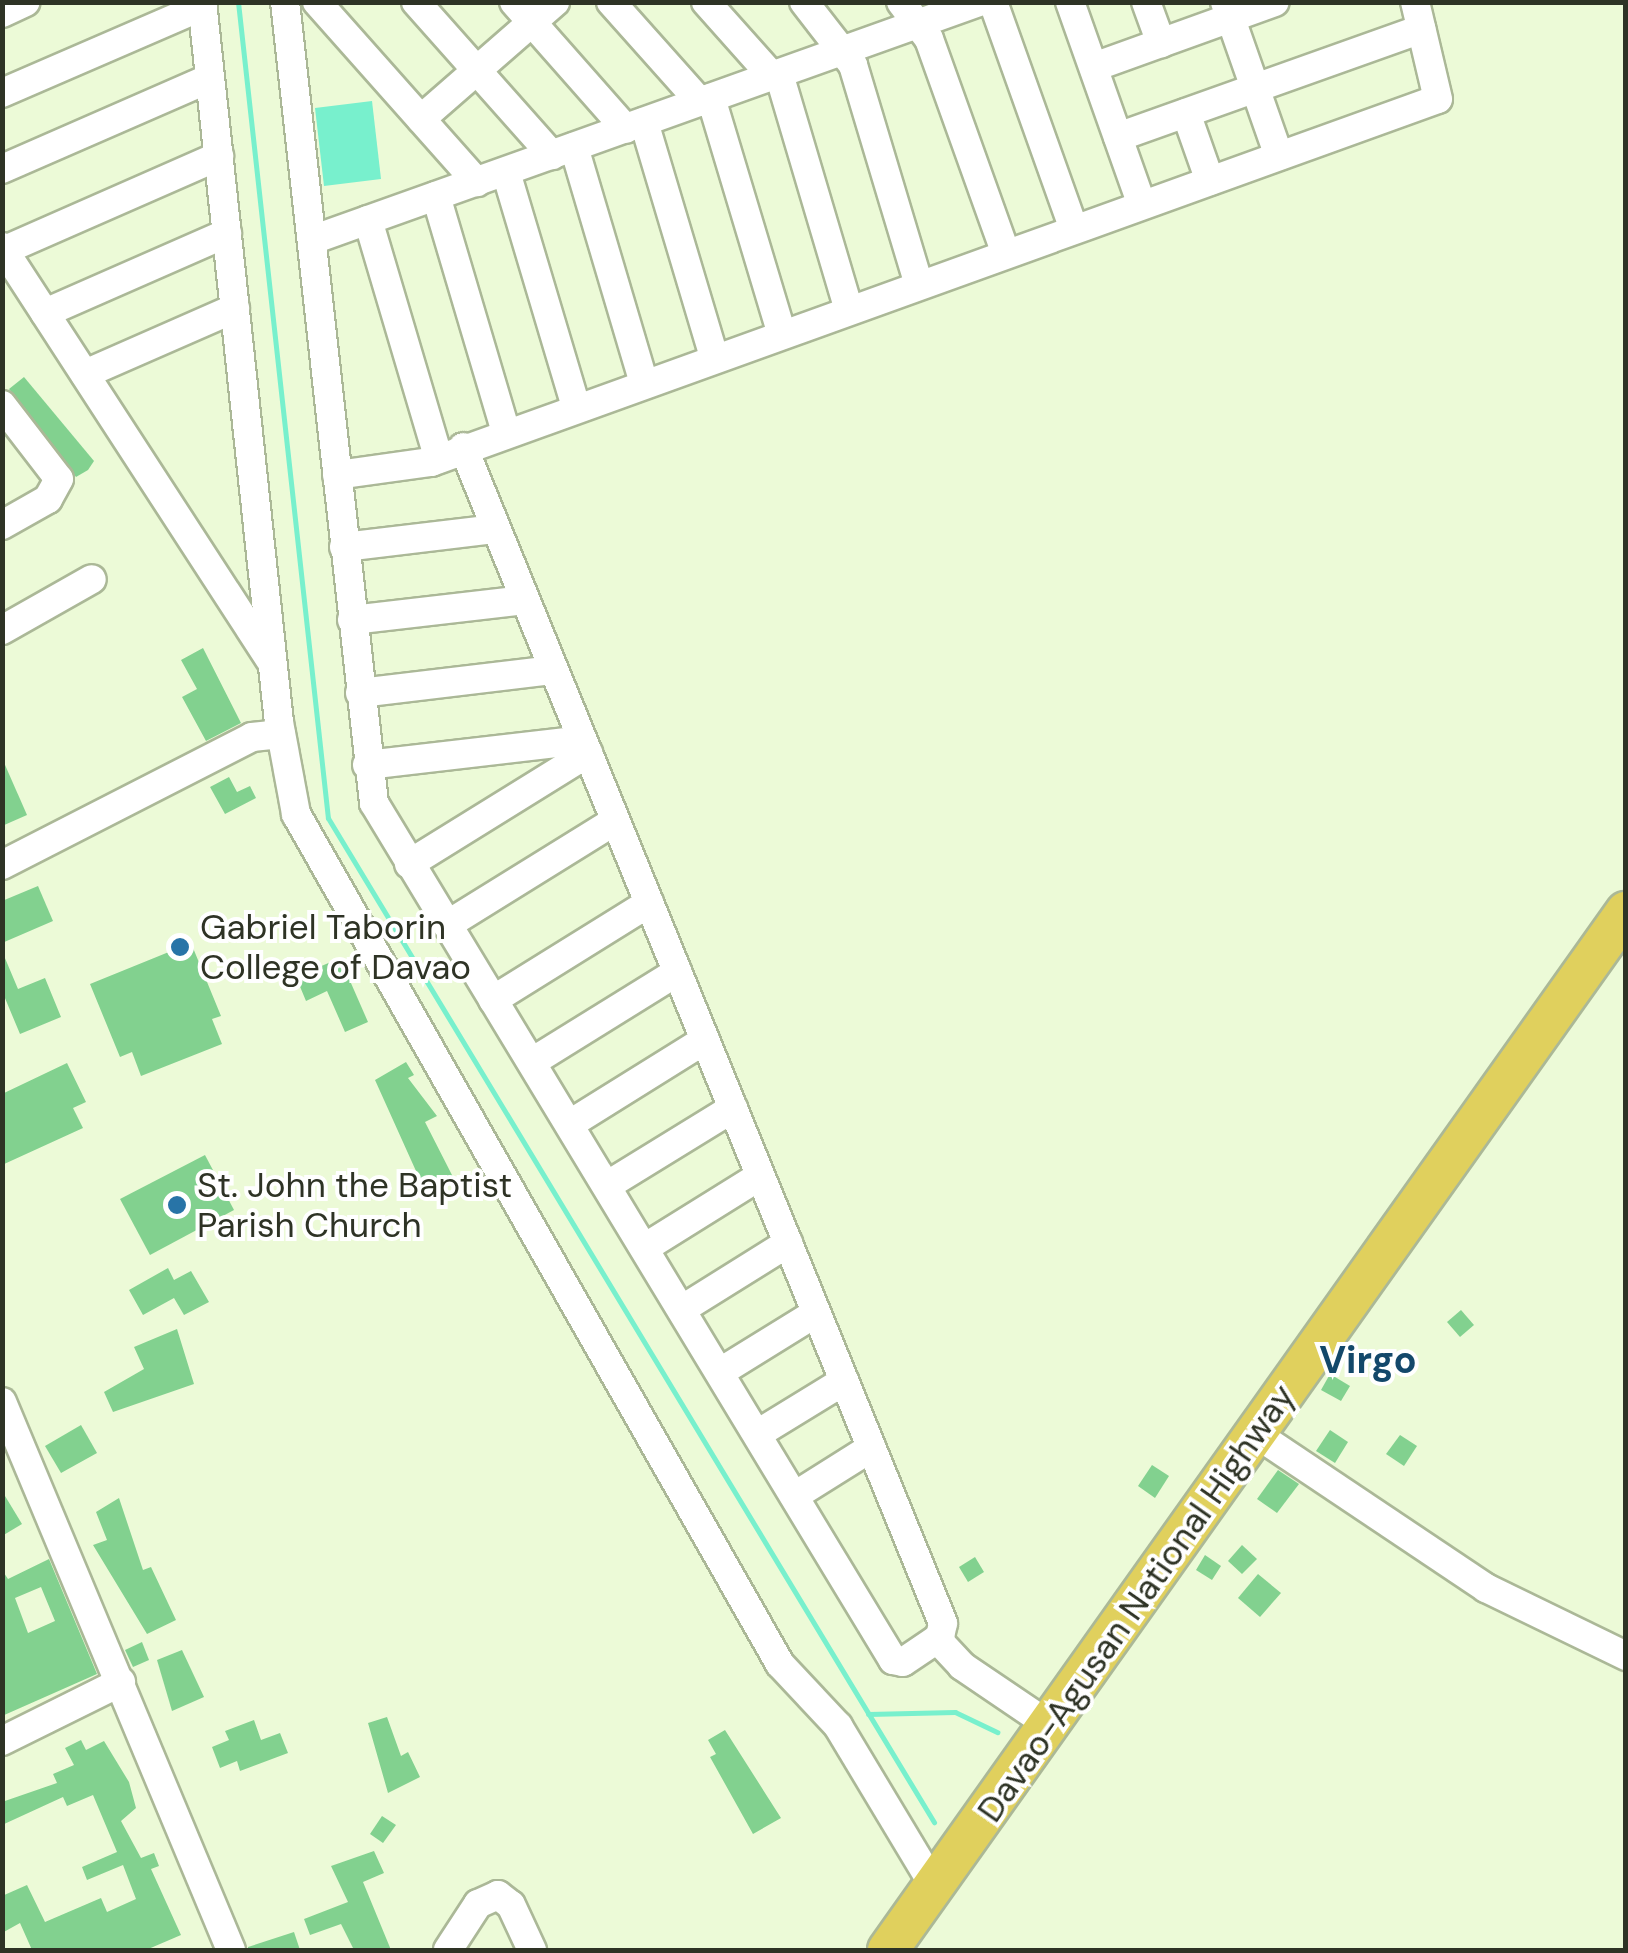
<!DOCTYPE html>
<html>
<head>
<meta charset="utf-8">
<style>
	body { margin:0 }
	#map { position:relative; width:1628px; height:1953px; overflow:hidden; background:#ecfad7; font-family:"DM Sans",sans-serif }
	div>[style] { position:absolute }
	.water>* { inset:0; background:#78f0cd }
	.stream>* { height:5px; margin:-2.5px; padding:0 2.5px; transform-origin:2.5px; border-radius:2.5px; background:#78f0cd }
	.building>* { inset:0; background:#82d18f }
	.roads { filter:drop-shadow(2px 0 #abb897) drop-shadow(-2px 0 #abb897) drop-shadow(0 2px #abb897) drop-shadow(0 -2px #abb897) }
	.minor>* { height:28px; margin:-14px; padding:0 14px; transform-origin:14px; border-radius:14px; background:#fff }
	.highway>* { height:40px; margin:-20px; padding:0 20px; transform-origin:20px; border-radius:20px; background:#e0d05d }
	.dots>* { width:28px; height:28px; translate:-50% -50%; box-sizing:border-box; border:5px solid #fff; border-radius:50% }
	span { translate:-50% -50%; white-space:nowrap; text-align:center; line-height:1.15; -webkit-text-stroke:8px #fff; paint-order:stroke }
	.poi-label { font-size:35px; color:#2e3325 }
	.left { translate:0 -50%; text-align:left }
	.street-label { font-size:35px; color:#2e3325 }
	.neighbourhood-label { font-size:38px; color:#13486a; font-weight:700 }
	.frame { position:absolute; inset:0; border:5px solid #2e3325; pointer-events:none }
</style>
</head>
<body>
<div id="map">
	<div class="water">
		<div style="clip-path:polygon(372px 101px,381px 179px,324px 186px,315px 108px)"></div>
	</div>
	<div class="stream">
		<div style="left:238px;top:2px;width:821px;rotate:83.71deg"></div>
		<div style="left:328px;top:818px;width:1173px;rotate:58.89deg"></div>
		<div style="left:868px;top:1714px;width:87px;rotate:-1.3deg"></div>
		<div style="left:955px;top:1712px;width:47px;rotate:25.5deg"></div>
	</div>
	<div class="building">
		<div style="clip-path:polygon(24px 377px,94px 461px,88px 470px,76px 477px,9px 389px)"></div>
		<div style="clip-path:polygon(203px 648px,241px 723px,206px 741px,182px 697px,197px 689px,181px 660px)"></div>
		<div style="clip-path:polygon(2px 758px,27px 815px,2px 826px)"></div>
		<div style="clip-path:polygon(229px 777px,237px 792px,250px 786px,256px 798px,225px 814px,210px 787px)"></div>
		<div style="clip-path:polygon(38px 886px,53px 921px,2px 943px,2px 901px)"></div>
		<div style="clip-path:polygon(191px 943px,221px 1016px,212px 1019px,222px 1044px,141px 1076px,132px 1052px,120px 1057px,90px 984px)"></div>
		<div style="clip-path:polygon(2px 951px,18px 989px,45px 978px,61px 1017px,20px 1034px,2px 991px)"></div>
		<div style="clip-path:polygon(340px 958px,368px 1022px,345px 1032px,327px 991px,306px 1001px,296px 977px)"></div>
		<div style="clip-path:polygon(406px 1062px,414px 1075px,408px 1078px,437px 1116px,425px 1122px,453px 1177px,425px 1191px,375px 1080px)"></div>
		<div style="clip-path:polygon(67px 1063px,86px 1102px,73px 1108px,83px 1128px,2px 1165px,2px 1094px)"></div>
		<div style="clip-path:polygon(205px 1155px,234px 1210px,150px 1255px,120px 1199px)"></div>
		<div style="clip-path:polygon(168px 1268px,174px 1280px,191px 1271px,209px 1302px,184px 1315px,174px 1298px,143px 1315px,129px 1290px)"></div>
		<div style="clip-path:polygon(1461px 1310px,1474px 1325px,1460px 1337px,1447px 1322px)"></div>
		<div style="clip-path:polygon(177px 1329px,194px 1384px,113px 1412px,104px 1392px,144px 1369px,134px 1347px)"></div>
		<div style="clip-path:polygon(1330px 1374px,1350px 1386px,1341px 1401px,1321px 1390px)"></div>
		<div style="clip-path:polygon(81px 1425px,97px 1453px,61px 1473px,45px 1446px)"></div>
		<div style="clip-path:polygon(1330px 1430px,1348px 1442px,1335px 1463px,1316px 1451px)"></div>
		<div style="clip-path:polygon(1400px 1435px,1417px 1446px,1404px 1466px,1386px 1454px)"></div>
		<div style="clip-path:polygon(1152px 1465px,1169px 1476px,1155px 1498px,1138px 1486px)"></div>
		<div style="clip-path:polygon(1278px 1470px,1299px 1484px,1277px 1513px,1257px 1499px)"></div>
		<div style="clip-path:polygon(2px 1491px,22px 1524px,2px 1536px)"></div>
		<div style="clip-path:polygon(119px 1498px,143px 1570px,151px 1567px,176px 1620px,147px 1634px,93px 1545px,107px 1540px,96px 1512px)"></div>
		<div style="clip-path:polygon(1242px 1545px,1257px 1559px,1242px 1574px,1228px 1561px)"></div>
		<div style="clip-path:polygon(1205px 1555px,1221px 1566px,1212px 1580px,1196px 1570px)"></div>
		<div style="clip-path:polygon(975px 1557px,984px 1572px,968px 1582px,959px 1567px)"></div>
		<div style="clip-path:polygon(evenodd,49px 1559px,97px 1674px,2px 1716px,2px 1570px,8px 1579px,49px 1559px,41px 1587px,55px 1621px,28px 1633px,15px 1598px,41px 1587px)"></div>
		<div style="clip-path:polygon(1258px 1574px,1281px 1593px,1260px 1617px,1238px 1598px)"></div>
		<div style="clip-path:polygon(142px 1642px,149px 1660px,133px 1667px,125px 1650px)"></div>
		<div style="clip-path:polygon(182px 1650px,204px 1697px,172px 1711px,157px 1660px)"></div>
		<div style="clip-path:polygon(387px 1717px,401px 1756px,408px 1752px,420px 1777px,388px 1793px,368px 1723px)"></div>
		<div style="clip-path:polygon(254px 1720px,261px 1740px,280px 1733px,288px 1753px,240px 1771px,237px 1761px,220px 1768px,212px 1747px,229px 1740px,225px 1731px)"></div>
		<div style="clip-path:polygon(725px 1730px,781px 1818px,753px 1834px,710px 1757px,716px 1754px,708px 1740px)"></div>
		<div style="clip-path:polygon(81px 1740px,86px 1750px,104px 1741px,129px 1782px,136px 1808px,121px 1821px,141px 1858px,154px 1853px,159px 1866px,151px 1869px,181px 1935px,146px 1950px,32px 1950px,20px 1923px,2px 1933px,2px 1896px,27px 1885px,45px 1922px,101px 1898px,107px 1912px,136px 1899px,123px 1865px,87px 1880px,82px 1867px,117px 1852px,93px 1795px,67px 1806px,63px 1797px,2px 1825px,2px 1802px,57px 1783px,53px 1774px,74px 1765px,65px 1748px)"></div>
		<div style="clip-path:polygon(382px 1816px,396px 1825px,383px 1843px,370px 1834px)"></div>
		<div style="clip-path:polygon(374px 1851px,384px 1873px,363px 1882px,391px 1950px,354px 1950px,341px 1924px,310px 1935px,304px 1919px,348px 1902px,331px 1866px)"></div>
		<div style="clip-path:polygon(294px 1932px,300px 1950px,248px 1950px,248px 1947px)"></div>
	</div>
	<div class="roads">
		<div class="minor">
			<div style="left:202px;top:2px;width:724px;rotate:83.9deg"></div>
			<div style="left:279px;top:722px;width:94px;rotate:79.5deg"></div>
			<div style="left:296px;top:814px;width:978px;rotate:60.34deg"></div>
			<div style="left:780px;top:1664px;width:85px;rotate:46.9deg"></div>
			<div style="left:838px;top:1726px;width:187px;rotate:59deg"></div>
			<div style="left:285px;top:2px;width:806px;rotate:83.66deg"></div>
			<div style="left:374px;top:803px;width:1002px;rotate:58.8deg"></div>
			<div style="left:893px;top:1660px;width:10px;rotate:11deg"></div>
			<div style="left:903px;top:1662px;width:45px;rotate:-34deg"></div>
			<div style="left:940px;top:1637px;width:14px;rotate:-78deg"></div>
			<div style="left:943px;top:1623px;width:1270px;rotate:-112.2deg"></div>
			<div style="left:317px;top:2px;width:241px;rotate:48.4deg"></div>
			<div style="left:416px;top:2px;width:205px;rotate:48.4deg"></div>
			<div style="left:514px;top:2px;width:169px;rotate:48.6deg"></div>
			<div style="left:611px;top:2px;width:134px;rotate:48.3deg"></div>
			<div style="left:706px;top:2px;width:99px;rotate:48.3deg"></div>
			<div style="left:804px;top:2px;width:80px;rotate:52.1deg"></div>
			<div style="left:853px;top:65px;width:230px;rotate:73.3deg"></div>
			<div style="left:901px;top:2px;width:46px;rotate:52.9deg"></div>
			<div style="left:929px;top:39px;width:228px;rotate:70.3deg"></div>
			<div style="left:993px;top:2px;width:241px;rotate:70.4deg"></div>
			<div style="left:1070px;top:2px;width:215px;rotate:70.5deg"></div>
			<div style="left:1146px;top:2px;width:44px;rotate:69.9deg"></div>
			<div style="left:1225px;top:2px;width:163px;rotate:70.7deg"></div>
			<div style="left:2px;top:13px;width:26px;rotate:-25deg"></div>
			<div style="left:1094px;top:67px;width:192px;rotate:-19.8deg"></div>
			<div style="left:779px;top:74px;width:246px;rotate:73.5deg"></div>
			<div style="left:2px;top:93px;width:219px;rotate:-23.4deg"></div>
			<div style="left:711px;top:98px;width:246px;rotate:73.3deg"></div>
			<div style="left:1186px;top:113px;width:72px;rotate:70.6deg"></div>
			<div style="left:421px;top:119px;width:178px;rotate:-41.1deg"></div>
			<div style="left:644px;top:122px;width:245px;rotate:73.4deg"></div>
			<div style="left:1118px;top:137px;width:322px;rotate:-19.6deg"></div>
			<div style="left:574px;top:147px;width:246px;rotate:73.5deg"></div>
			<div style="left:2px;top:169px;width:227px;rotate:-23.6deg"></div>
			<div style="left:506px;top:172px;width:245px;rotate:73.4deg"></div>
			<div style="left:436px;top:196px;width:246px;rotate:73.5deg"></div>
			<div style="left:368px;top:220px;width:249px;rotate:73.5deg"></div>
			<div style="left:312px;top:240px;width:708px;rotate:-19.64deg"></div>
			<div style="left:2px;top:247px;width:492px;rotate:57deg"></div>
			<div style="left:5px;top:250px;width:234px;rotate:-23.7deg"></div>
			<div style="left:45px;top:313px;width:199px;rotate:-23.7deg"></div>
			<div style="left:85px;top:374px;width:164px;rotate:-23.7deg"></div>
			<div style="left:2px;top:405px;width:93px;rotate:52.4deg"></div>
			<div style="left:59px;top:479px;width:23px;rotate:119deg"></div>
			<div style="left:48px;top:499px;width:53px;rotate:150.5deg"></div>
			<div style="left:337px;top:475px;width:95px;rotate:-7.9deg"></div>
			<div style="left:431px;top:462px;width:1070px;rotate:-19.82deg"></div>
			<div style="left:1438px;top:99px;width:100px;rotate:-103.3deg"></div>
			<div style="left:344px;top:547px;width:153px;rotate:-6.8deg"></div>
			<div style="left:352px;top:620px;width:174px;rotate:-6.6deg"></div>
			<div style="left:2px;top:630px;width:103px;rotate:-29.5deg"></div>
			<div style="left:360px;top:693px;width:195px;rotate:-6.8deg"></div>
			<div style="left:367px;top:765px;width:216px;rotate:-6.6deg"></div>
			<div style="left:409px;top:864px;width:211px;rotate:-31.8deg"></div>
			<div style="left:2px;top:865px;width:281px;rotate:-27.1deg"></div>
			<div style="left:252px;top:737px;width:29px;rotate:-6deg"></div>
			<div style="left:447px;top:925px;width:198px;rotate:-31.8deg"></div>
			<div style="left:493px;top:1000px;width:184px;rotate:-31.9deg"></div>
			<div style="left:532px;top:1062px;width:171px;rotate:-31.8deg"></div>
			<div style="left:570px;top:1124px;width:159px;rotate:-31.9deg"></div>
			<div style="left:608px;top:1185px;width:147px;rotate:-31.6deg"></div>
			<div style="left:646px;top:1247px;width:134px;rotate:-31.9deg"></div>
			<div style="left:684px;top:1308px;width:123px;rotate:-32deg"></div>
			<div style="left:722px;top:1371px;width:110px;rotate:-31.7deg"></div>
			<div style="left:2px;top:1402px;width:594px;rotate:67.32deg"></div>
			<div style="left:759px;top:1433px;width:100px;rotate:-31.5deg"></div>
			<div style="left:1256px;top:1434px;width:277px;rotate:33.8deg"></div>
			<div style="left:1486px;top:1588px;width:156px;rotate:25.9deg"></div>
			<div style="left:796px;top:1495px;width:89px;rotate:-32.1deg"></div>
			<div style="left:937px;top:1639px;width:37px;rotate:47deg"></div>
			<div style="left:962px;top:1666px;width:105px;rotate:34.1deg"></div>
			<div style="left:2px;top:1741px;width:133px;rotate:-26.4deg"></div>
			<div style="left:448px;top:1950px;width:55px;rotate:-56.9deg"></div>
			<div style="left:478px;top:1904px;width:22px;rotate:-24deg"></div>
			<div style="left:498px;top:1895px;width:16px;rotate:38deg"></div>
			<div style="left:511px;top:1905px;width:50px;rotate:65deg"></div>
		</div>
		<div class="highway">
			<div style="left:888px;top:1950px;width:1274px;rotate:-54.59deg"></div>
		</div>
	</div>
	<div class="dots">
		<div style="left:180px;top:947px;background:#2874a7"></div>
		<div style="left:177px;top:1205px;background:#2874a7"></div>
	</div>
	<div class="poi-label">
		<span class="left" style="left:200px;top:947px">Gabriel Taborin<br>College of Davao</span>
		<span class="left" style="left:197px;top:1205px">St. John the Baptist<br>Parish Church</span>
	</div>
	<div class="street-label">
		<span style="left:1136px;top:1603px;rotate:-55deg">Davao-Agusan National Highway</span>
	</div>
	<div class="neighbourhood-label">
		<span style="left:1368px;top:1361px">Virgo</span>
	</div>
	<div class="frame"></div>
</div>
</body>
</html>
